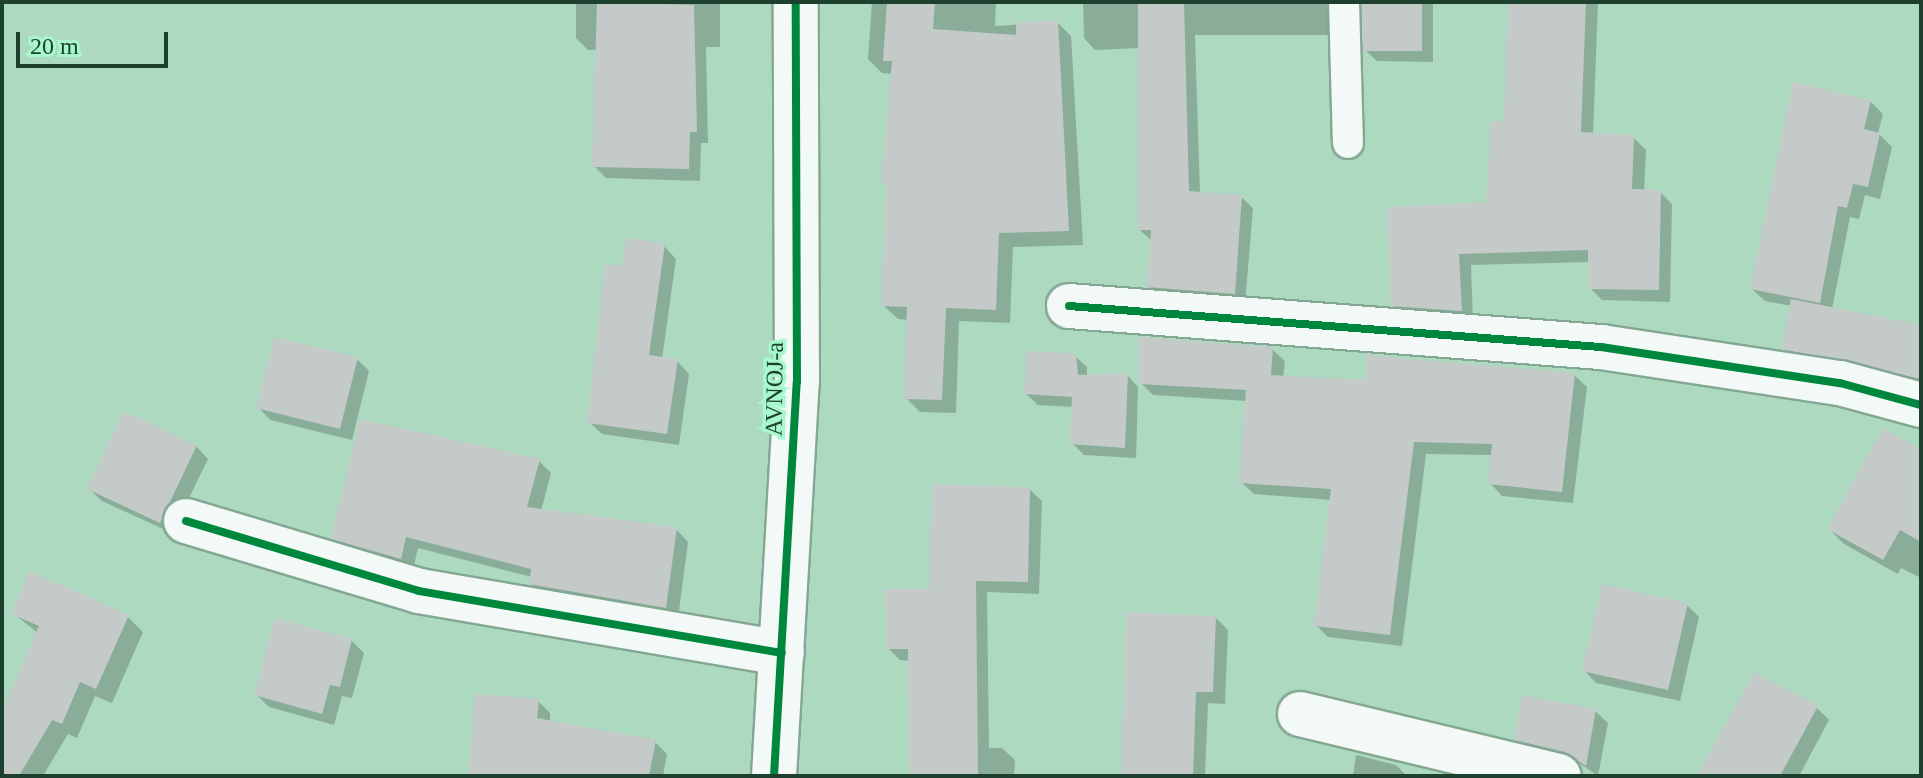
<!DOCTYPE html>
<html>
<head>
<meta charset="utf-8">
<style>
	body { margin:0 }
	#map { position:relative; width:1923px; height:778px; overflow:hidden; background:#acd9c0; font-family:"Times New Roman",serif }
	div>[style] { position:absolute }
	.shadow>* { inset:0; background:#0003 }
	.building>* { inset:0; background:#c3cac8 }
	.roads { filter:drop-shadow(2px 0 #83a793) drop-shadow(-2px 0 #83a793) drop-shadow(0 2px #83a793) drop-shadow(0 -2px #83a793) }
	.lane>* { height:30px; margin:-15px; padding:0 15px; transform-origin:15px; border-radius:15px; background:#f3f9f6 }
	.street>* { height:44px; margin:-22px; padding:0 22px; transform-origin:22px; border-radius:22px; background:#f3f9f6 }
	.cycleway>* { height:8px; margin:-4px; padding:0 4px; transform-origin:4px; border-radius:4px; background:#00873e }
	span { translate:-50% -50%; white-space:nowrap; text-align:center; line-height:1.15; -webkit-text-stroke:7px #a7f8cc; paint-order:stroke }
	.street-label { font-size:24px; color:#1e402e }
	.frame { position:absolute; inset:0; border:4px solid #1e402e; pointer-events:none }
	.scale { position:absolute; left:16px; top:32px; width:152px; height:36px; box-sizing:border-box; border:4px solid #1e402e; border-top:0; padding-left:10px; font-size:24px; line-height:28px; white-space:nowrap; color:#1e402e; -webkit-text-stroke:6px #a7f8cc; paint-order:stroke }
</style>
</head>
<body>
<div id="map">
	<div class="shadow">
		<div style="clip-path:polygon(576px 2px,720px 2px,720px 47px,706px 47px,708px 143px,701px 143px,700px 181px,606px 178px,594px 166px,598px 50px,588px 50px,576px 38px)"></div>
		<div style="clip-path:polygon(872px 2px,996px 2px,995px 26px,1057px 22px,1071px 36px,1083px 245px,1013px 247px,1010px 323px,959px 321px,956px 413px,920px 412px,906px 398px,908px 320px,898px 319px,883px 305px,888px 187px,883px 182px,893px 74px,882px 73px,868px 59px)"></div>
		<div style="clip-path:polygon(1083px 2px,1344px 2px,1337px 35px,1195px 35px,1200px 194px,1241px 197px,1253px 208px,1245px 304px,1160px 298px,1149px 286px,1152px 241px,1140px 230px,1140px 48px,1095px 50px,1084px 38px)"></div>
		<div style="clip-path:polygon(1364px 2px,1433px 2px,1433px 62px,1377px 61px,1365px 50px)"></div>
		<div style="clip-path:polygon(1510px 2px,1598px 2px,1593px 135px,1633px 137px,1646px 150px,1644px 192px,1660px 192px,1672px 204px,1670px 302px,1602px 300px,1590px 288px,1590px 262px,1471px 265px,1473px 323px,1406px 317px,1393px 305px,1488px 204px,1506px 123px)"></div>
		<div style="clip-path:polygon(1870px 101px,1883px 114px,1878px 133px,1892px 147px,1880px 199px,1865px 195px,1859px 219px,1850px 217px,1832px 309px,1921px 327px,1921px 387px,1797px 361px,1784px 348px,1792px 306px,1765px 301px,1752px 289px)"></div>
		<div style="clip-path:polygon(664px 246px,676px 259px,662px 359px,677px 361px,689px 374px,679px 445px,602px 434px,589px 422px,624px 269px)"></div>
		<div style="clip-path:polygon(1272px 349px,1285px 361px,1283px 378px,1368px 382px,1574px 375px,1587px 387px,1573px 503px,1502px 496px,1490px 483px,1493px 455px,1426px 454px,1402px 646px,1328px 637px,1316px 625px,1332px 500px,1254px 494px,1241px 482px,1247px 401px,1153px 395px,1141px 383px)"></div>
		<div style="clip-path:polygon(1075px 356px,1087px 367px,1087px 377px,1127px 375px,1138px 387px,1136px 458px,1084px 455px,1072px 443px,1074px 407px,1038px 405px,1026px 394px)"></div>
		<div style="clip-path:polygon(357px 359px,369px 371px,352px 440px,270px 420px,258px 407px)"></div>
		<div style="clip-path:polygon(196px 446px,208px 459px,172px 533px,102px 501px,89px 489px)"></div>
		<div style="clip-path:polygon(1921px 451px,1921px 578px,1901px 568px,1898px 574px,1844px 544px,1829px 529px)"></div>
		<div style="clip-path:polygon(539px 461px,551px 473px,541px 511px,676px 529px,688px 542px,678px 619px,543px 596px,531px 584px,532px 577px,418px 548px,413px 570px,346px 550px,334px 538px)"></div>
		<div style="clip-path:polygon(1029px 489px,1042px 501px,1039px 594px,987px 592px,989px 748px,1002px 748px,1015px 760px,1014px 776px,911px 776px,911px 661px,900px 660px,888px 648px,931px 591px)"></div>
		<div style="clip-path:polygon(1687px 605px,1699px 617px,1680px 701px,1596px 683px,1584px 670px)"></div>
		<div style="clip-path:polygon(13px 613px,128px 617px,143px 632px,112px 703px,95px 696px,77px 738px,68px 734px,43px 776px,2px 776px,2px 718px,38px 633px)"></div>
		<div style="clip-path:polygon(1216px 618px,1228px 630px,1225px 704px,1208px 703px,1205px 776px,1121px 776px)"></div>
		<div style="clip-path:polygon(351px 640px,364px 653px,352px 698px,342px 696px,334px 725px,269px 707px,257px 695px)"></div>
		<div style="clip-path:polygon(538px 701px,550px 713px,550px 723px,655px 742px,667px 754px,663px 776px,470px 776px)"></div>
		<div style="clip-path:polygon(1817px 708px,1829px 720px,1799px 776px,1717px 776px)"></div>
		<div style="clip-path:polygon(1595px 711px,1608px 723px,1598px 776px,1579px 763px,1529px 751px,1516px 739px)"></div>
		<div style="clip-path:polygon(1356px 755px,1396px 765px,1407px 776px,1353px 776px)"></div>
	</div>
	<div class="building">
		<div style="clip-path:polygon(597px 2px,694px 5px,697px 132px,690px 132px,689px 169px,592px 167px)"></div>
		<div style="clip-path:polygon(887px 2px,935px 2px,933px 29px,1016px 35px,1016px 23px,1058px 20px,1069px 231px,999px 233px,996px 310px,946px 308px,942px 400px,904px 399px,907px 307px,881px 306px,886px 184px,881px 183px,892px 61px,883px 61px)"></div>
		<div style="clip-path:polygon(1138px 2px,1184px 2px,1189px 191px,1242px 195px,1235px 294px,1147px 287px,1151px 230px,1138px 230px)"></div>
		<div style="clip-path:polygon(1362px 2px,1422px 2px,1422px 51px,1363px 51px)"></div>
		<div style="clip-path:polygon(1508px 2px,1586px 2px,1581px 132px,1634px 135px,1632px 189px,1661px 190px,1659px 290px,1588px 289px,1588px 250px,1459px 254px,1462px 311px,1391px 306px,1387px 207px,1486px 202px,1491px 121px,1504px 121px)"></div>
		<div style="clip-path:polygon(1793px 82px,1871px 100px,1864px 129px,1880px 133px,1868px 187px,1853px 184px,1847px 208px,1838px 206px,1820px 303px,1750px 289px)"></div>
		<div style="clip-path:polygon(626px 238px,665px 244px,649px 355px,678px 359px,667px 434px,587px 423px,605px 264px,622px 266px)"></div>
		<div style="clip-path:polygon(1791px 299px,1921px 325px,1921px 379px,1782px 349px)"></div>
		<div style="clip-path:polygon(274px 337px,358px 357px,340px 429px,256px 408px)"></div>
		<div style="clip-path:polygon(1139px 337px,1273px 347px,1271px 375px,1366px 380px,1366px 355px,1575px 373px,1562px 492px,1488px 484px,1492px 444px,1414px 442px,1390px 635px,1314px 626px,1331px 489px,1239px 483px,1246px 390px,1139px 384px)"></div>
		<div style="clip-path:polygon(1027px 351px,1076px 354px,1078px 375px,1128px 373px,1125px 448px,1070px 444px,1072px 397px,1024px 394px)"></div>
		<div style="clip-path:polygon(123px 411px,197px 445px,160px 523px,87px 489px)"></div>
		<div style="clip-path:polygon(360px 419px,540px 459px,527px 507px,677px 527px,666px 608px,529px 584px,531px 569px,406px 537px,401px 559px,331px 539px)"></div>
		<div style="clip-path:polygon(1883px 428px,1921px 449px,1921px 542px,1900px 530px,1883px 560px,1827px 529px)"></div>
		<div style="clip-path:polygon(932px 484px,1030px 487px,1028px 582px,976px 581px,978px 776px,909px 776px,908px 649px,886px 649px,885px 589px,929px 589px)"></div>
		<div style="clip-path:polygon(30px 571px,129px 615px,96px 689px,80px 682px,62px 724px,52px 720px,19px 776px,2px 776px,2px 712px,39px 626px,11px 614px)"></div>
		<div style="clip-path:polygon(1602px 584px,1688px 603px,1668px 690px,1582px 671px)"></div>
		<div style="clip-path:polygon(1126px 612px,1216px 616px,1213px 692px,1196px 692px,1193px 776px,1121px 776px)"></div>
		<div style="clip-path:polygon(275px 618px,352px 639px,340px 687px,330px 685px,322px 714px,254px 695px)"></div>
		<div style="clip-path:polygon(1754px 672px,1818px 706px,1780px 776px,1697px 776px)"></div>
		<div style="clip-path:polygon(475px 694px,539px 699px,537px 718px,656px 740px,649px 776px,468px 776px)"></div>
		<div style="clip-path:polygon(1522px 695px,1596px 709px,1586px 766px,1565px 752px,1514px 740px)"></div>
	</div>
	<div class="roads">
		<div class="lane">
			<div style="left:1344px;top:2px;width:141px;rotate:88.4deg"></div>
		</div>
		<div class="street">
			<div style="left:1069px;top:306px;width:534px;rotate:4.41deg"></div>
			<div style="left:1601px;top:347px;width:242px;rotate:8.6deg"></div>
			<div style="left:1840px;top:383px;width:84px;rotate:15.2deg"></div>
			<div style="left:186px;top:521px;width:243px;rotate:16.7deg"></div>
			<div style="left:419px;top:591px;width:368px;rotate:9.7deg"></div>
			<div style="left:1300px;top:714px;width:266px;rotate:13.5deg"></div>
			<div style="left:774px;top:776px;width:395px;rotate:-86.7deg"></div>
			<div style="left:797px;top:382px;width:380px;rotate:-90.2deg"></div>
		</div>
	</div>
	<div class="cycleway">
		<div style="left:1069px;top:306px;width:534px;rotate:4.41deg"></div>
		<div style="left:1601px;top:347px;width:242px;rotate:8.6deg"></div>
		<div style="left:1840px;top:383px;width:84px;rotate:15.2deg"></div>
		<div style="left:186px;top:521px;width:243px;rotate:16.7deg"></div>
		<div style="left:419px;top:591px;width:368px;rotate:9.7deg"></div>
		<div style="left:774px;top:776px;width:395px;rotate:-86.7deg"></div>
		<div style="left:797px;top:382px;width:380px;rotate:-90.2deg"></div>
	</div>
	<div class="street-label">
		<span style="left:775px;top:389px;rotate:-89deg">AVNOJ-a</span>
	</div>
	<div class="frame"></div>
	<div class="scale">20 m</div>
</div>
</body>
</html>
